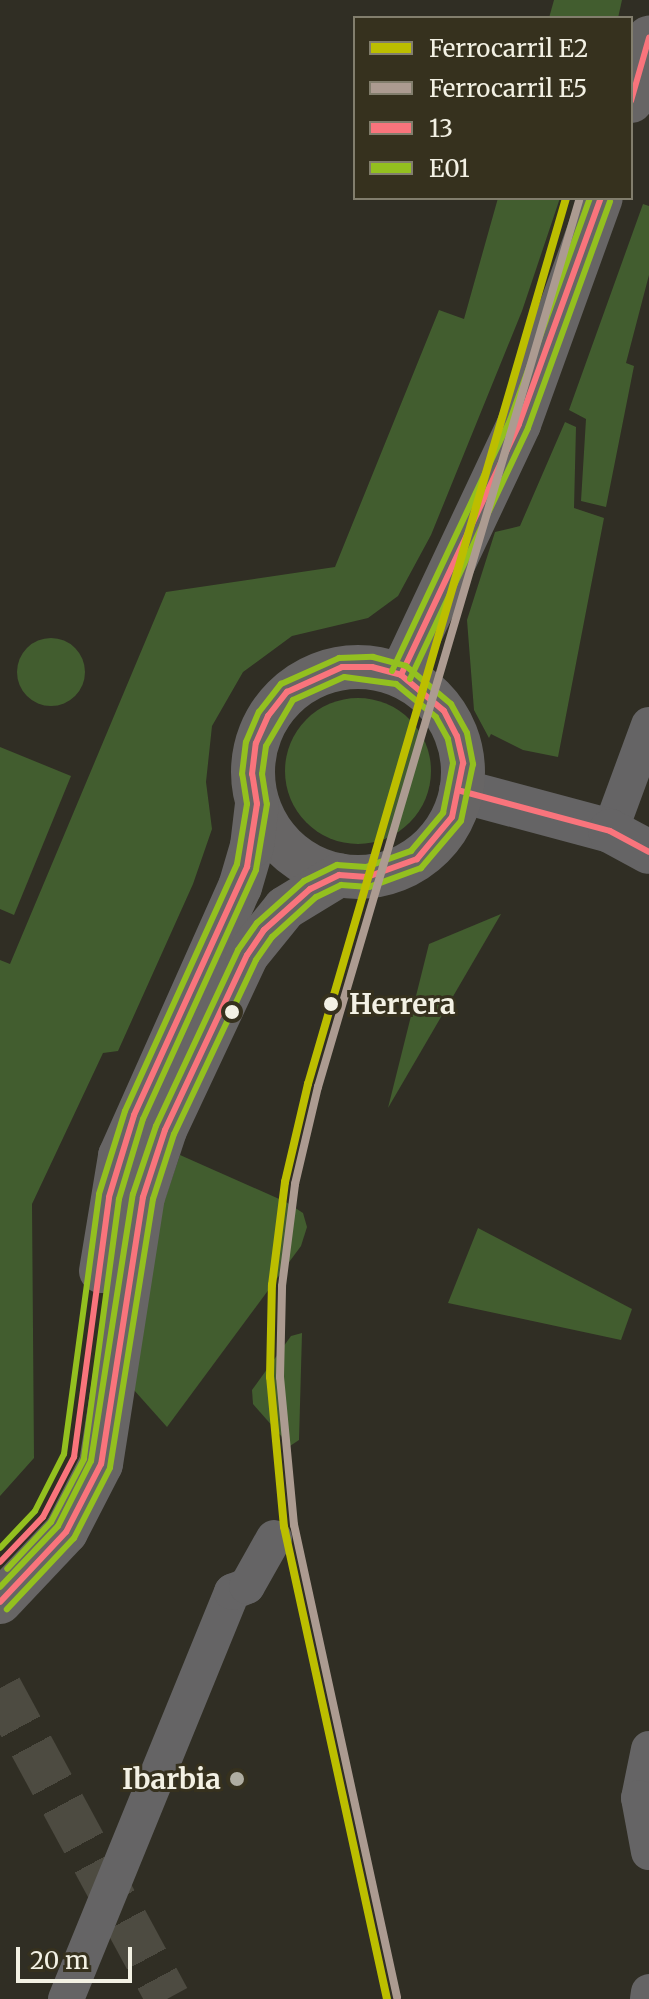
<!DOCTYPE html>
<html>
<head>
<meta charset="utf-8">
<style>
	body { margin:0 }
	#map { position:relative; width:649px; height:1999px; overflow:hidden; background:#302e24; font-family:Merriweather,serif }
	div>[style] { position:absolute }
	.green>* { inset:0; background:#425d2f }
	.round { border-radius:50% }
	.motorway-tunnel>* { height:44px; margin-top:-22px; transform-origin:0; background:repeating-linear-gradient(90deg,#4d4b41 0 44px,transparent 0 66px) }
	.minor>* { height:36px; margin:-18px; padding:0 18px; transform-origin:18px; border-radius:18px; background:#656465 }
	.tertiary>* { height:44px; margin:-22px; padding:0 22px; transform-origin:22px; border-radius:22px; background:#656465 }
	.secondary>* { height:44px; margin:-22px; padding:0 22px; transform-origin:22px; border-radius:22px; background:#676565 }
	.secondary>.ring { margin:-22px; padding:0; box-sizing:content-box; background:none; border:44px solid #676565; border-radius:50% }
	.bus-1>* { height:6px; margin:-3px; padding:0 3px; transform-origin:3px; border-radius:3px; background:#f9747c }
	.bus-2>* { height:6px; margin:-3px; padding:0 3px; transform-origin:3px; border-radius:3px; background:#93c01f }
	.bus-3>* { height:6px; margin:-3px; padding:0 3px; transform-origin:3px; border-radius:3px; background:#93c01f }
	.rail-1>* { height:8px; margin:-4px; padding:0 4px; transform-origin:4px; border-radius:4px; background:#bcbe00 }
	.rail-2>* { height:8px; margin:-4px; padding:0 4px; transform-origin:4px; border-radius:4px; background:#ac9b91 }
	.dots>* { width:22px; height:22px; translate:-50% -50%; box-sizing:border-box; border:4px solid #36311e; border-radius:50% }
	span { translate:-50% -50%; white-space:nowrap; text-align:center; line-height:1.15; -webkit-text-stroke:6px #36311e; paint-order:stroke }
	.stop-label { font-size:28px; color:#f3f1e4; font-weight:700 }
	.left { translate:0 -50%; text-align:left }
	.poi-label { font-size:28px; color:#f3f1e4; font-weight:700 }
	.right { translate:-100% -50%; text-align:right }
	.legend { position:absolute; left:353px; top:16px; width:280px; height:184px; box-sizing:border-box; background:#36311e; border:2px solid #827e6d; margin:0; padding:10px 14px; list-style:none; font-size:24px; color:#f3f1e4 }
	.legend li { display:flex; align-items:center; gap:16px; height:40px }
	.legend b { width:40px; border:2px solid #827e6d }
	.scale { position:absolute; left:16px; top:1947px; width:116px; height:36px; box-sizing:border-box; border:4px solid #f3f1e4; border-top:0; padding-left:10px; font-size:24px; line-height:28px; white-space:nowrap; color:#f3f1e4; -webkit-text-stroke:6px #36311e; paint-order:stroke }
</style>
</head>
<body>
<div id="map">
	<div class="green">
		<div style="clip-path:polygon(554px 0,622px 0,618px 18px,549px 18px)"></div>
		<div style="clip-path:polygon(498px 198px,560px 198px,522px 311px,431px 535px,398px 596px,368px 618px,292px 636px,243px 672px,212px 726px,206px 782px,212px 829px,193px 884px,118px 1051px,103px 1053px,32px 1204px,34px 1458px,0 1496px,0 960px,10px 964px,166px 592px,335px 567px,439px 310px,464px 319px)"></div>
		<div style="clip-path:polygon(643px 204px,649px 206px,649px 275px,626px 363px,634px 366px,606px 507px,581px 501px,586px 419px,569px 410px)"></div>
		<div style="clip-path:polygon(565px 422px,576px 427px,574px 508px,604px 518px,558px 757px,523px 750px,491px 734px,489px 738px,474px 710px,467px 620px,495px 532px,520px 526px)"></div>
		<div class="round" style="left:17px;top:638px;width:68px;height:68px"></div>
		<div class="round" style="left:285px;top:698px;width:146px;height:146px"></div>
		<div style="clip-path:polygon(0 747px,71px 776px,14px 915px,0 909px)"></div>
		<div style="clip-path:polygon(501px 914px,388px 1108px,429px 944px)"></div>
		<div style="clip-path:polygon(180px 1155px,286px 1202px,303px 1213px,307px 1227px,301px 1246px,167px 1427px,125px 1380px,139px 1275px)"></div>
		<div style="clip-path:polygon(478px 1228px,632px 1309px,621px 1340px,448px 1303px)"></div>
		<div style="clip-path:polygon(302px 1333px,299px 1440px,290px 1446px,253px 1404px,252px 1390px,291px 1336px)"></div>
	</div>
	<div class="motorway-tunnel">
		<div style="left:0;top:1688px;width:353px;rotate:61.6deg"></div>
	</div>
	<div class="minor">
		<div style="left:610px;top:831px;width:113px;rotate:-69.8deg"></div>
		<div style="left:649px;top:1749px;width:50px;rotate:101.5deg"></div>
		<div style="left:639px;top:1798px;width:55px;rotate:79.5deg"></div>
		<div style="left:66px;top:1999px;width:440px;rotate:-67.8deg"></div>
		<div style="left:232px;top:1592px;width:16px;rotate:-22deg"></div>
		<div style="left:247px;top:1586px;width:55px;rotate:-60.6deg"></div>
		<div style="left:648px;top:1999px;width:7px;rotate:-82deg"></div>
	</div>
	<div class="tertiary">
		<div style="left:461px;top:791px;width:154px;rotate:15deg"></div>
		<div style="left:610px;top:831px;width:44px;rotate:28.3deg"></div>
	</div>
	<div class="secondary">
		<div style="left:631px;top:101px;width:66px;rotate:-74.1deg"></div>
		<div class="ring" style="left:253px;top:667px;width:166px;height:166px"></div>
		<div style="left:401px;top:675px;width:277px;rotate:-64.8deg"></div>
		<div style="left:519px;top:424px;width:240px;rotate:-70.1deg"></div>
		<div style="left:101px;top:1271px;width:117px;rotate:-80.6deg"></div>
		<div style="left:120px;top:1156px;width:295px;rotate:-66deg"></div>
		<div style="left:240px;top:887px;width:43px;rotate:-73.7deg"></div>
		<div style="left:252px;top:846px;width:42px;rotate:-83.2deg"></div>
		<div style="left:0;top:1602px;width:96px;rotate:-46.7deg"></div>
		<div style="left:66px;top:1532px;width:76px;rotate:-62.8deg"></div>
		<div style="left:101px;top:1464px;width:270px;rotate:-81.1deg"></div>
		<div style="left:143px;top:1197px;width:71px;rotate:-71.8deg"></div>
		<div style="left:165px;top:1130px;width:193px;rotate:-64.9deg"></div>
		<div style="left:247px;top:955px;width:60px;rotate:-51deg"></div>
		<div style="left:285px;top:908px;width:63px;rotate:-31.4deg"></div>
	</div>
	<div class="bus-1">
		<div style="left:631px;top:101px;width:66px;rotate:-74.1deg"></div>
		<div style="left:401px;top:675px;width:277px;rotate:-64.8deg"></div>
		<div style="left:519px;top:424px;width:240px;rotate:-70.1deg"></div>
		<div style="left:461px;top:791px;width:154px;rotate:15deg"></div>
		<div style="left:610px;top:831px;width:44px;rotate:28.3deg"></div>
		<div style="left:0;top:1562px;width:62px;rotate:-46.3deg"></div>
		<div style="left:43px;top:1517px;width:68px;rotate:-62.7deg"></div>
		<div style="left:74px;top:1457px;width:262px;rotate:-82.3deg"></div>
		<div style="left:109px;top:1197px;width:86px;rotate:-73deg"></div>
		<div style="left:134px;top:1115px;width:273px;rotate:-65.5deg"></div>
		<div style="left:247px;top:867px;width:64px;rotate:-81deg"></div>
		<div style="left:257px;top:804px;width:30px;rotate:-99deg"></div>
		<div style="left:252px;top:774px;width:31px;rotate:-83deg"></div>
		<div style="left:256px;top:743px;width:30px;rotate:-66deg"></div>
		<div style="left:268px;top:716px;width:31px;rotate:-52deg"></div>
		<div style="left:287px;top:692px;width:60px;rotate:-24.4deg"></div>
		<div style="left:342px;top:667px;width:30px"></div>
		<div style="left:372px;top:667px;width:30px;rotate:15deg"></div>
		<div style="left:401px;top:675px;width:56px;rotate:39.9deg"></div>
		<div style="left:444px;top:711px;width:28px;rotate:63deg"></div>
		<div style="left:457px;top:736px;width:28px;rotate:77deg"></div>
		<div style="left:463px;top:763px;width:55px;rotate:101.5deg"></div>
		<div style="left:452px;top:817px;width:55px;rotate:129.8deg"></div>
		<div style="left:417px;top:859px;width:53px;rotate:160.2deg"></div>
		<div style="left:367px;top:877px;width:28px;rotate:-176deg"></div>
		<div style="left:339px;top:875px;width:32px;rotate:154deg"></div>
		<div style="left:310px;top:889px;width:62px;rotate:138.3deg"></div>
		<div style="left:264px;top:930px;width:30px;rotate:124deg"></div>
		<div style="left:247px;top:955px;width:193px;rotate:115.1deg"></div>
		<div style="left:165px;top:1130px;width:71px;rotate:108.2deg"></div>
		<div style="left:143px;top:1197px;width:270px;rotate:98.9deg"></div>
		<div style="left:101px;top:1464px;width:76px;rotate:117.2deg"></div>
		<div style="left:66px;top:1532px;width:96px;rotate:133.3deg"></div>
	</div>
	<div class="bus-2">
		<div style="left:410px;top:679px;width:277px;rotate:-64.8deg"></div>
		<div style="left:528px;top:428px;width:241px;rotate:-70.1deg"></div>
		<div style="left:0;top:1587px;width:84px;rotate:-46.4deg"></div>
		<div style="left:58px;top:1526px;width:73px;rotate:-63.1deg"></div>
		<div style="left:91px;top:1461px;width:270px;rotate:-81.1deg"></div>
		<div style="left:133px;top:1194px;width:72px;rotate:-71.3deg"></div>
		<div style="left:156px;top:1126px;width:194px;rotate:-65deg"></div>
		<div style="left:238px;top:950px;width:33px;rotate:-55deg"></div>
		<div style="left:257px;top:923px;width:63px;rotate:-41.8deg"></div>
		<div style="left:304px;top:881px;width:37px;rotate:-26deg"></div>
		<div style="left:337px;top:865px;width:29px;rotate:4deg"></div>
		<div style="left:366px;top:867px;width:48px;rotate:-19.6deg"></div>
		<div style="left:411px;top:851px;width:50px;rotate:-49.9deg"></div>
		<div style="left:443px;top:813px;width:51px;rotate:-78.7deg"></div>
		<div style="left:453px;top:763px;width:25px;rotate:-102deg"></div>
		<div style="left:448px;top:739px;width:25px;rotate:-119deg"></div>
		<div style="left:436px;top:717px;width:52px;rotate:-140.5deg"></div>
		<div style="left:396px;top:684px;width:52px;rotate:-172.3deg"></div>
		<div style="left:344px;top:677px;width:56px;rotate:155.7deg"></div>
		<div style="left:293px;top:700px;width:53px;rotate:120.4deg"></div>
		<div style="left:266px;top:746px;width:28px;rotate:98deg"></div>
		<div style="left:262px;top:774px;width:30px;rotate:81deg"></div>
		<div style="left:267px;top:804px;width:67px;rotate:99.5deg"></div>
		<div style="left:256px;top:870px;width:273px;rotate:114.4deg"></div>
		<div style="left:143px;top:1119px;width:84px;rotate:106.7deg"></div>
		<div style="left:119px;top:1199px;width:262px;rotate:97.7deg"></div>
		<div style="left:84px;top:1459px;width:71px;rotate:117.6deg"></div>
		<div style="left:51px;top:1522px;width:64px;rotate:133.1deg"></div>
	</div>
	<div class="bus-3">
		<div style="left:392px;top:671px;width:277px;rotate:-64.8deg"></div>
		<div style="left:510px;top:420px;width:236px;rotate:-70.2deg"></div>
		<div style="left:0;top:1548px;width:51px;rotate:-46.6deg"></div>
		<div style="left:35px;top:1511px;width:64px;rotate:-63deg"></div>
		<div style="left:64px;top:1454px;width:262px;rotate:-82.3deg"></div>
		<div style="left:99px;top:1194px;width:87px;rotate:-72.6deg"></div>
		<div style="left:125px;top:1111px;width:271px;rotate:-65.6deg"></div>
		<div style="left:237px;top:864px;width:61px;rotate:-80.5deg"></div>
		<div style="left:247px;top:804px;width:30px;rotate:-99deg"></div>
		<div style="left:242px;top:774px;width:32px;rotate:-83deg"></div>
		<div style="left:246px;top:742px;width:33px;rotate:-67deg"></div>
		<div style="left:259px;top:712px;width:36px;rotate:-52deg"></div>
		<div style="left:281px;top:684px;width:64px;rotate:-24.1deg"></div>
		<div style="left:339px;top:658px;width:34px;rotate:-2deg"></div>
		<div style="left:373px;top:657px;width:34px;rotate:15deg"></div>
		<div style="left:406px;top:666px;width:59px;rotate:40.2deg"></div>
		<div style="left:451px;top:704px;width:33px;rotate:61deg"></div>
		<div style="left:467px;top:733px;width:32px;rotate:79deg"></div>
		<div style="left:473px;top:764px;width:58px;rotate:101.9deg"></div>
		<div style="left:461px;top:821px;width:62px;rotate:130.4deg"></div>
		<div style="left:421px;top:868px;width:55px;rotate:159.9deg"></div>
		<div style="left:369px;top:887px;width:28px;rotate:-176deg"></div>
		<div style="left:341px;top:885px;width:28px;rotate:154deg"></div>
		<div style="left:316px;top:897px;width:59px;rotate:137.7deg"></div>
		<div style="left:272px;top:937px;width:28px;rotate:125deg"></div>
		<div style="left:256px;top:960px;width:192px;rotate:115.2deg"></div>
		<div style="left:174px;top:1134px;width:68px;rotate:107.9deg"></div>
		<div style="left:153px;top:1199px;width:272px;rotate:99.1deg"></div>
		<div style="left:110px;top:1468px;width:79px;rotate:117.2deg"></div>
		<div style="left:74px;top:1538px;width:98px;rotate:133.3deg"></div>
	</div>
	<div class="rail-1">
		<div style="left:387px;top:1999px;width:483px;rotate:-102.3deg"></div>
		<div style="left:284px;top:1527px;width:151px;rotate:-95.3deg"></div>
		<div style="left:270px;top:1377px;width:92px;rotate:-88.8deg"></div>
		<div style="left:272px;top:1285px;width:104px;rotate:-82.8deg"></div>
		<div style="left:285px;top:1182px;width:101px;rotate:-76.8deg"></div>
		<div style="left:308px;top:1084px;width:923px;rotate:-73.76deg"></div>
	</div>
	<div class="rail-2">
		<div style="left:397px;top:1997px;width:483px;rotate:-102.3deg"></div>
		<div style="left:294px;top:1525px;width:149px;rotate:-95.4deg"></div>
		<div style="left:280px;top:1377px;width:91px;rotate:-88.7deg"></div>
		<div style="left:282px;top:1286px;width:103px;rotate:-82.7deg"></div>
		<div style="left:295px;top:1184px;width:100px;rotate:-76.7deg"></div>
		<div style="left:318px;top:1087px;width:924px;rotate:-73.59deg"></div>
	</div>
	<div class="dots">
		<div style="left:331px;top:1004px;background:#f3f1e4"></div>
		<div style="left:232px;top:1012px;background:#f3f1e4"></div>
		<div style="left:237px;top:1779px;background:#afada1"></div>
	</div>
	<div class="stop-label">
		<span class="left" style="left:349px;top:1004px">Herrera</span>
	</div>
	<div class="poi-label">
		<span class="right" style="left:221px;top:1779px">Ibarbia</span>
	</div>
	<ul class="legend">
	<li><b style="height:10px;background:#bcbe00"></b>Ferrocarril E2</li>
	<li><b style="height:10px;background:#ac9b91"></b>Ferrocarril E5</li>
	<li><b style="height:10px;background:#f9747c"></b>13</li>
	<li><b style="height:10px;background:#93c01f"></b>E01</li>
	</ul>
	<div class="scale">20 m</div>
</div>
</body>
</html>
